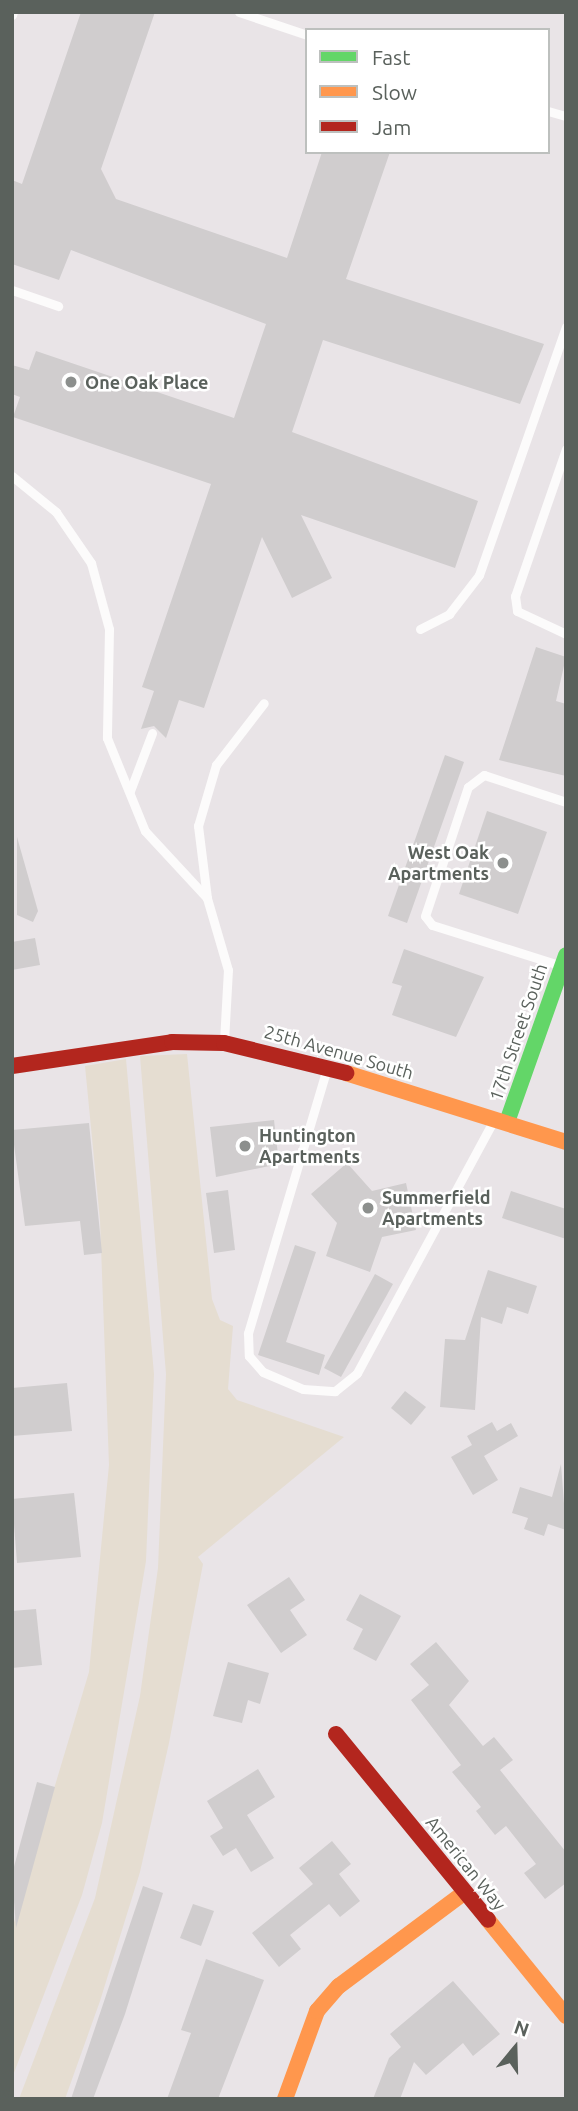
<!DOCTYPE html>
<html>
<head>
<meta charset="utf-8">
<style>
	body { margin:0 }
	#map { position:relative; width:578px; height:2111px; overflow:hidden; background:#e9e4e7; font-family:Ubuntu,sans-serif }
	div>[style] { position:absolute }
	.green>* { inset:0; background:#e5ddd1 }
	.building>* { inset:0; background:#d0cdce }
	.lane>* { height:9px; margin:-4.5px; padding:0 4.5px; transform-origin:4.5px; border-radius:4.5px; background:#fcfbfb }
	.fast>* { height:16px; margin:-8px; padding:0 8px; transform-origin:8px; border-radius:8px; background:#63d668 }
	.slow>* { height:16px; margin:-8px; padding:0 8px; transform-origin:8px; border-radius:8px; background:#ff974d }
	.jam>* { height:16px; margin:-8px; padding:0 8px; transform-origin:8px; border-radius:8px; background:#b3261e }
	.dots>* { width:19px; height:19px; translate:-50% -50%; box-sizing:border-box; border:4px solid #fff; border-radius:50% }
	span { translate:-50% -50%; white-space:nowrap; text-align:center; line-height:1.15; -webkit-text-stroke:5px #fff; paint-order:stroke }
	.poi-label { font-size:18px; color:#5a615c; font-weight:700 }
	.left { translate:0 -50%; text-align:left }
	.right { translate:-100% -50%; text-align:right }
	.street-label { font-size:18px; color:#5a615c }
	.frame { position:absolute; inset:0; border:14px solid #5a615c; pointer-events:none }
	.legend { position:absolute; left:305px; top:28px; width:245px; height:126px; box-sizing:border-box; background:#fff; border:2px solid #bdc0be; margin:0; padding:9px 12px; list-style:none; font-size:21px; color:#5a615c }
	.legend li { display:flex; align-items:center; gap:14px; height:35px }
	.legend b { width:35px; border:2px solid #bdc0be }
	.north { position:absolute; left:480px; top:2013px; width:70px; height:70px; -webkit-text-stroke:5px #fff; paint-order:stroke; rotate:19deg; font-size:19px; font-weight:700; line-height:28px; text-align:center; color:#5a615c }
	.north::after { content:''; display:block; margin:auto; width:24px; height:32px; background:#5a615c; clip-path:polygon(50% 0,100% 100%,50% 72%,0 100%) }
</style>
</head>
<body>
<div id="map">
	<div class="green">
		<div style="clip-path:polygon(187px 1054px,212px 1299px,220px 1320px,233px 1326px,228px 1389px,237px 1400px,344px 1437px,198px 1557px,203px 1564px,169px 1743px,140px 1872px,100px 2001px,65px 2099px,19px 2099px,95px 1898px,140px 1696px,158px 1568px,166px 1374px,140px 1056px)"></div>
		<div style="clip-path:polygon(126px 1059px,154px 1374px,146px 1561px,102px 1823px,82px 1895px,12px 2078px,12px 1929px,89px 1672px,109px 1465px,100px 1220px,85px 1066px)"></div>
	</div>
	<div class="building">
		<div style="clip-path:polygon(81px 12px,155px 12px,101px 169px,116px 199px,287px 258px,322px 152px,390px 152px,346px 279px,544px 344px,520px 404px,323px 340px,292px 432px,478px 501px,455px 568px,301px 515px,332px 578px,292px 598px,262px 537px,204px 708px,179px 700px,166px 738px,154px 726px,141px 729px,154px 691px,142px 687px,211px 484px,13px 417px,20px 397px,12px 394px,12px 365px,29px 370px,36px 351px,234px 418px,266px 324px,71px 250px,59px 280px,12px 264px,12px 180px,22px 184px)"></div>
		<div style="clip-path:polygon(536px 647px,566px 657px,556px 701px,566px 704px,566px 776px,499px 760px)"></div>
		<div style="clip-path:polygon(445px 755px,464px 762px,407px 923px,388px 916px)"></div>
		<div style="clip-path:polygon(487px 811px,547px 832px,518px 914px,459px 894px)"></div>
		<div style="clip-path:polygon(17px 837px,38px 911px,33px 922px,17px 915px)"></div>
		<div style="clip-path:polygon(35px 938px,40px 965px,12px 970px,12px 942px)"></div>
		<div style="clip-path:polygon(404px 949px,484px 977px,456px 1037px,392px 1015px,402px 986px,392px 983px)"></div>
		<div style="clip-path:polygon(274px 1120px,279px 1164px,216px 1177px,210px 1127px)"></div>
		<div style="clip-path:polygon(89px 1123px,102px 1253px,84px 1255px,80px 1221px,25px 1226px,12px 1130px)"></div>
		<div style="clip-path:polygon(347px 1163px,372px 1191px,406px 1183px,416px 1230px,382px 1237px,370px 1272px,326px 1256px,337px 1223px,311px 1194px)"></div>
		<div style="clip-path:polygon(228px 1190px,235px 1250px,214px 1253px,206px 1193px)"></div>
		<div style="clip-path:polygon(511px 1191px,566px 1209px,566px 1239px,502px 1218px)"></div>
		<div style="clip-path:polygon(295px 1245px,316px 1252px,286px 1342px,325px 1355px,319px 1375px,258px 1355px)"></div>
		<div style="clip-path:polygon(488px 1270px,537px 1286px,528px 1314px,507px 1307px,502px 1324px,481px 1317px,475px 1410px,440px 1407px,445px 1339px,465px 1340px)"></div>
		<div style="clip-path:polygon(375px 1274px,393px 1284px,341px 1377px,324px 1368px)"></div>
		<div style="clip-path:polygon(67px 1383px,72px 1431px,12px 1436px,12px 1388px)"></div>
		<div style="clip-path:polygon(405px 1391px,426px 1407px,411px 1425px,391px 1408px)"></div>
		<div style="clip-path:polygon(492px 1422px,497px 1431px,511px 1423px,518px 1436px,484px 1456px,498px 1480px,473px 1495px,451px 1457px,472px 1445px,467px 1436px)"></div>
		<div style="clip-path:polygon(561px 1464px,566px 1530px,548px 1524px,544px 1536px,524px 1529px,528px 1518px,512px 1513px,520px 1487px,552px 1497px)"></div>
		<div style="clip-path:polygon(74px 1493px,81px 1557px,17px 1563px,12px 1499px)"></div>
		<div style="clip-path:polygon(289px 1577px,305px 1600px,290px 1610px,307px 1635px,281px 1653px,247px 1605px)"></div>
		<div style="clip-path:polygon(360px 1594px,401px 1616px,376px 1661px,353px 1649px,363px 1629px,346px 1620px)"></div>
		<div style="clip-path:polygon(36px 1609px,42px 1665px,12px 1668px,12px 1611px)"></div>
		<div style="clip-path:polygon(436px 1642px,469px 1681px,449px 1705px,483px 1746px,494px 1737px,513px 1760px,500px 1770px,566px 1852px,566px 1883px,545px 1899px,524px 1873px,536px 1864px,506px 1826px,495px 1835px,476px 1811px,481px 1807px,452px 1772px,461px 1765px,411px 1700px,429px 1685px,410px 1664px)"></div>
		<div style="clip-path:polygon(228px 1662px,269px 1673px,260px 1704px,248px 1700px,242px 1723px,213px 1716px)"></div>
		<div style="clip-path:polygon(258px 1769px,275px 1797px,247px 1815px,274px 1858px,251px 1872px,236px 1848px,223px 1856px,210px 1836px,223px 1828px,207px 1801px)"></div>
		<div style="clip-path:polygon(37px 1782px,55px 1787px,16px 1928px,12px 1874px)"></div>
		<div style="clip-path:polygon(332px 1841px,351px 1864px,339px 1874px,360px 1901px,340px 1917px,329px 1904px,290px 1935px,301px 1949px,279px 1967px,252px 1933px,313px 1884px,299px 1868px)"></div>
		<div style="clip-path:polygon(143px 1886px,163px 1893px,125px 2014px,93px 2099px,71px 2099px)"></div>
		<div style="clip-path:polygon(193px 1904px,214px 1911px,201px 1946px,180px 1938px)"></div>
		<div style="clip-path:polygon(206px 1959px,264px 1980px,218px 2099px,167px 2099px,191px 2033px,181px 2030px)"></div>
		<div style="clip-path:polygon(453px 1981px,500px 2034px,473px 2056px,463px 2043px,426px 2075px,414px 2062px,400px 2099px,373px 2099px,389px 2058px,401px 2047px,390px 2034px)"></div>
	</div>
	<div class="lane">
		<div style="left:239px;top:12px;width:72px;rotate:18.7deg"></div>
		<div style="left:12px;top:15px;width:3px;rotate:-72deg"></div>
		<div style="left:548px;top:111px;width:19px;rotate:16deg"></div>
		<div style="left:12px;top:290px;width:49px;rotate:19.2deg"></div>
		<div style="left:566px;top:449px;width:156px;rotate:109.1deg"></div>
		<div style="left:515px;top:596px;width:15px;rotate:82deg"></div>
		<div style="left:517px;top:611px;width:54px;rotate:25.1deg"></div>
		<div style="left:12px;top:476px;width:57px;rotate:39.3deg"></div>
		<div style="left:56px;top:512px;width:62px;rotate:55.5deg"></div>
		<div style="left:91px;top:563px;width:68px;rotate:74.7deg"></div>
		<div style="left:109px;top:629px;width:109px;rotate:91.1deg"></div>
		<div style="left:107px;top:738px;width:100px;rotate:67.8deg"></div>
		<div style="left:145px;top:831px;width:91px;rotate:47.2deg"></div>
		<div style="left:420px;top:629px;width:33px;rotate:-27deg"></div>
		<div style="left:449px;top:614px;width:49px;rotate:-52.4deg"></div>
		<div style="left:479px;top:575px;width:263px;rotate:-70.7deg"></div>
		<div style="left:130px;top:791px;width:62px;rotate:-69.2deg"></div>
		<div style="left:559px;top:965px;width:133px;rotate:-162.5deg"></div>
		<div style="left:432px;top:925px;width:11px;rotate:-128deg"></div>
		<div style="left:425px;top:916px;width:136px;rotate:-71.6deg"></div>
		<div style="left:468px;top:787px;width:20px;rotate:-37deg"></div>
		<div style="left:484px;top:775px;width:86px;rotate:18.2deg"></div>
		<div style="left:224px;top:1041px;width:71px;rotate:-86.8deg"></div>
		<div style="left:228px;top:970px;width:75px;rotate:-106.3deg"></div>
		<div style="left:207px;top:898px;width:73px;rotate:-97.1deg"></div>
		<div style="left:198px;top:826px;width:64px;rotate:-73.6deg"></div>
		<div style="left:216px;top:765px;width:78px;rotate:-52.3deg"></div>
		<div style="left:327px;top:1068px;width:277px;rotate:106.6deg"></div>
		<div style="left:248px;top:1333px;width:23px;rotate:88deg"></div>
		<div style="left:249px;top:1356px;width:21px;rotate:49deg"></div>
		<div style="left:263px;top:1372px;width:43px;rotate:23deg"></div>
		<div style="left:303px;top:1389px;width:32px;rotate:4deg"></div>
		<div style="left:335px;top:1391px;width:28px;rotate:-39deg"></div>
		<div style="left:357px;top:1373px;width:286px;rotate:-61.6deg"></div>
	</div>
	<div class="fast">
		<div style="left:507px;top:1122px;width:177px;rotate:-70.5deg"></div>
	</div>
	<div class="slow">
		<div style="left:346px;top:1073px;width:231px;rotate:17.4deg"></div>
		<div style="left:488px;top:1920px;width:124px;rotate:50.9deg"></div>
		<div style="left:285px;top:2099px;width:94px;rotate:-70deg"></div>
		<div style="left:317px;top:2011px;width:33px;rotate:-49deg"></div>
		<div style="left:339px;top:1986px;width:157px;rotate:-36.7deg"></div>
	</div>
	<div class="jam">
		<div style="left:12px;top:1066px;width:162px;rotate:-8.5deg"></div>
		<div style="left:172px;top:1042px;width:52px;rotate:1.1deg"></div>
		<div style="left:224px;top:1043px;width:126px;rotate:13.8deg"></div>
		<div style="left:336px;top:1734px;width:240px;rotate:50.7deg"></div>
	</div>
	<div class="dots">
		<div style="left:71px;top:382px;background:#8c8f8d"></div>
		<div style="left:503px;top:863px;background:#8c8f8d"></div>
		<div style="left:245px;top:1146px;background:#8c8f8d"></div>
		<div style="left:368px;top:1208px;background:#8c8f8d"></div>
	</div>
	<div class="poi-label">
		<span class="left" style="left:85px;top:382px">One Oak Place</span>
		<span class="right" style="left:489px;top:863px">West Oak<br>Apartments</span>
		<span class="left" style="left:259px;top:1146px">Huntington<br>Apartments</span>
		<span class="left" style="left:382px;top:1208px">Summerfield<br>Apartments</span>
	</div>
	<div class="street-label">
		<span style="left:518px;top:1032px;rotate:-71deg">17th Street South</span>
		<span style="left:339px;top:1052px;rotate:16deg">25th Avenue South</span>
		<span style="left:466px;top:1863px;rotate:51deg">American Way</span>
	</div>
	<div class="frame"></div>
	<ul class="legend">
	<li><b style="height:9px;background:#63d668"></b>Fast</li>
	<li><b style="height:9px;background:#ff974d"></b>Slow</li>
	<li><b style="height:9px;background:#b3261e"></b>Jam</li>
	</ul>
	<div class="north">N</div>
</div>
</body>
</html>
